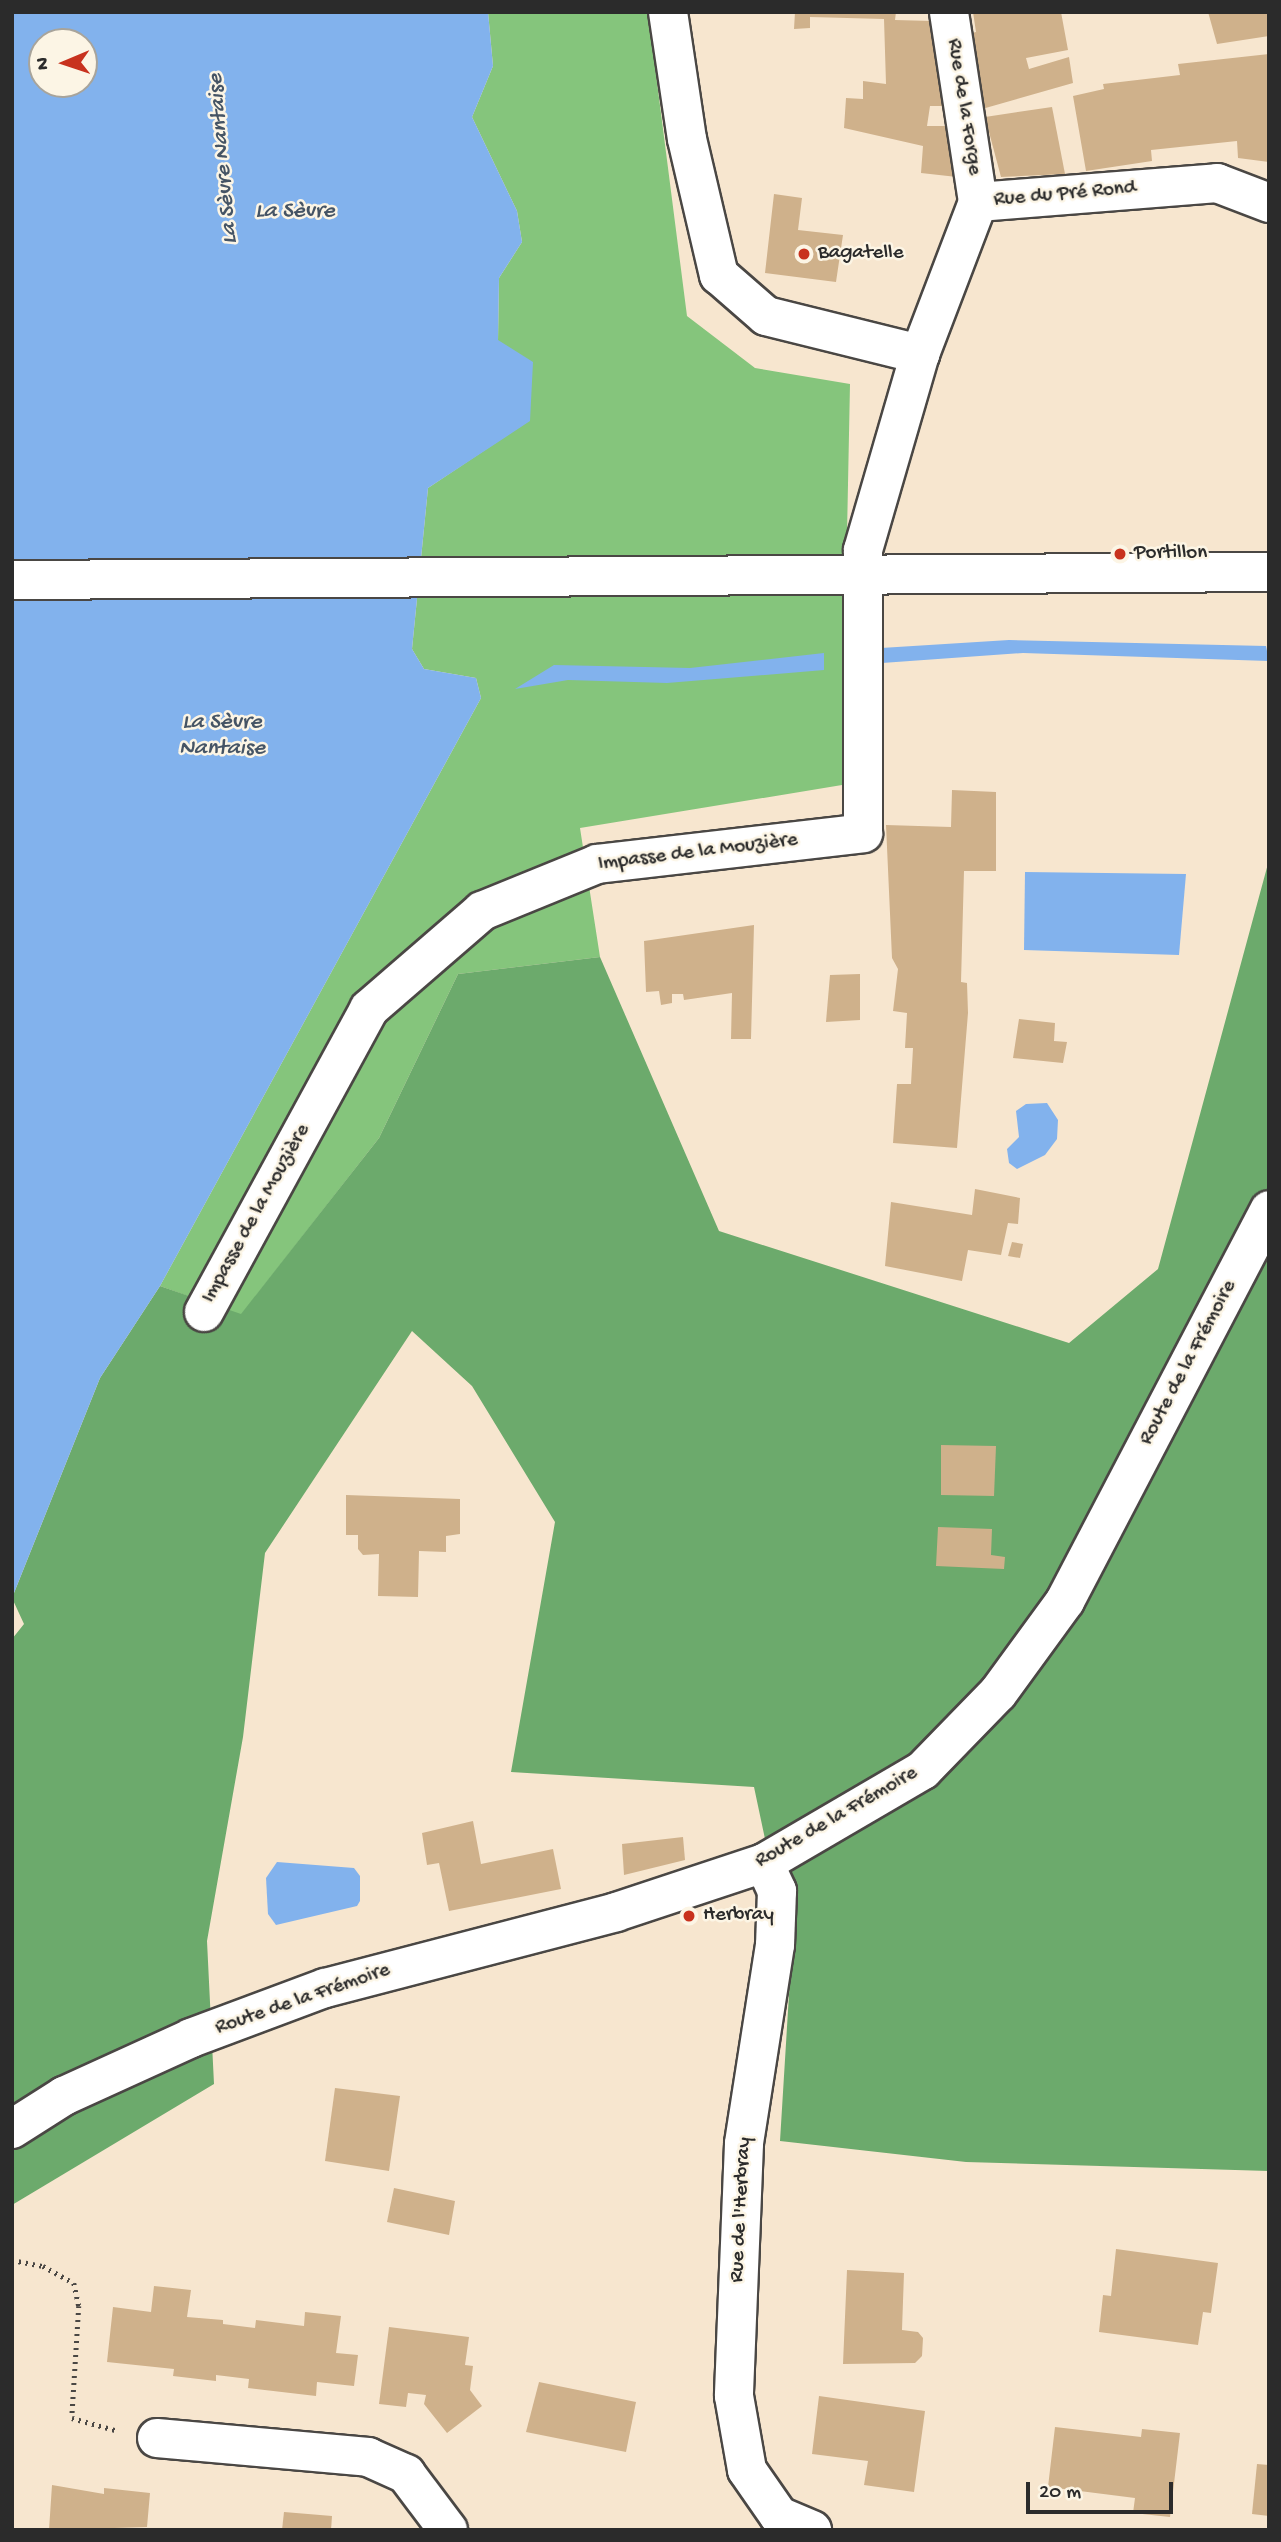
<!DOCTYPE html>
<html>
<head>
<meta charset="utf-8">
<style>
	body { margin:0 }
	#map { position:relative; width:1281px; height:2542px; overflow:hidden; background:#f7e6cf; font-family:"Gochi Hand",sans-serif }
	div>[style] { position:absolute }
	.green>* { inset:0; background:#85c57c }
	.forest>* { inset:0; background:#6caa6c }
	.water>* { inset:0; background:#82b2ed }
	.building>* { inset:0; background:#cfb18b }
	.path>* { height:4.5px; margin-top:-2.25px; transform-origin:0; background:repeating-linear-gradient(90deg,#4a4744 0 2px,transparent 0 7px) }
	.roads { filter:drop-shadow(2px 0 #4a4744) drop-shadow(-2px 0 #4a4744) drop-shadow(0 2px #4a4744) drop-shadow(0 -2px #4a4744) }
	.street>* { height:38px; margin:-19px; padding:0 19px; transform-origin:19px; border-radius:19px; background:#fff }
	.secondary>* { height:38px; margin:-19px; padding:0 19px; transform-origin:19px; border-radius:19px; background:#fff }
	.dots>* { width:19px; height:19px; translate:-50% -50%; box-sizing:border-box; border:4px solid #fcf5e5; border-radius:50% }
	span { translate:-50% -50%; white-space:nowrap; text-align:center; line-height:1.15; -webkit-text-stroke:5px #fcf5e5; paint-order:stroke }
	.street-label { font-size:21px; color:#2b2b2b }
	.poi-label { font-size:21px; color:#2b2b2b }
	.left { translate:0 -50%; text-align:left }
	.water-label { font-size:23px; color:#455465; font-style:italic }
	.frame { position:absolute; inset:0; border:14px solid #2b2b2b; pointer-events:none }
	.north { position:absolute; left:28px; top:28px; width:70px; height:70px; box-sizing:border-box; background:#fcf5e5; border:2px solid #a8a49b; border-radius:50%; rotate:268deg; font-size:19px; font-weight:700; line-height:28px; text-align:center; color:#2b2b2b }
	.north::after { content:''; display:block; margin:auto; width:24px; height:32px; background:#c8321e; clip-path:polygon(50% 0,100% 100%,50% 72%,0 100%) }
	.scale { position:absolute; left:1026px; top:2482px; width:147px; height:32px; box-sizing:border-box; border:4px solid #2b2b2b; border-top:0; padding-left:9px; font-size:21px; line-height:24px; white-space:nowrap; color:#2b2b2b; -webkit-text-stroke:5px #fcf5e5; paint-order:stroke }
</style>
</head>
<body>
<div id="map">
	<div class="green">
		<div style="clip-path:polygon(488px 12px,648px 12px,687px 316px,755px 368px,850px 384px,842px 785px,580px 828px,600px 957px,458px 974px,379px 1138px,241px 1315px,160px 1286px,481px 698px,476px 678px,424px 669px,412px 649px,428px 488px,530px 420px,498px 341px,499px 278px,522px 242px,517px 211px,472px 117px,493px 66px)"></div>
	</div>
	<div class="forest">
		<div style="clip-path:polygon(1269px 860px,1269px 2171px,966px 2162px,780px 2141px,791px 1962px,754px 1787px,511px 1772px,555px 1522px,472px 1386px,412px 1331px,265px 1553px,243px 1737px,207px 1941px,214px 2084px,12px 2205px,12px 1639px,24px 1624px,12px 1598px,100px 1378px,160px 1286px,241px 1314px,379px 1138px,458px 974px,600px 957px,719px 1231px,1069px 1343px,1158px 1269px)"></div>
	</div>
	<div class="water">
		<div style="clip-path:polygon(evenodd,12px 12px,488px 12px,493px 66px,472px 117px,517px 211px,522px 242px,499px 278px,498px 340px,533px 362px,530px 421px,428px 488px,412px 649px,424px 669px,476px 678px,481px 698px,160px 1286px,100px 1378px,12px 1598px,12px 12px,42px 42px,84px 42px,84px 84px,42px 84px,42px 42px)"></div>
		<div style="clip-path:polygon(1009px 640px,1266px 646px,1269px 661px,1023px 653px,882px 663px,881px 648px)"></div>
		<div style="clip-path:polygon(824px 653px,824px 670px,667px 683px,568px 680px,515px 689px,554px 665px,690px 668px)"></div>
		<div style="clip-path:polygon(1025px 872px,1186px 874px,1179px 955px,1024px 950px)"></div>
		<div style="clip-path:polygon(1047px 1103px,1058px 1120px,1057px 1139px,1045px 1155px,1017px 1169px,1009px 1163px,1007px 1149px,1019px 1137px,1016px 1111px,1026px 1104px)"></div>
		<div style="clip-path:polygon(277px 1862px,354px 1868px,360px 1876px,360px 1901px,357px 1906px,276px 1925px,268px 1914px,266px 1878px)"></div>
	</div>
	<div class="building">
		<div style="clip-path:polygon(795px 12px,896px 12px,895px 20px,932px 21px,944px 106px,930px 106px,927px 126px,961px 126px,957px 177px,921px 173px,923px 146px,844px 128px,846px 98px,863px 99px,863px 81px,886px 84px,884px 19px,810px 17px,810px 28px,794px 29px)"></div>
		<div style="clip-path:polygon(973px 12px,1061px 12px,1068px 50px,1026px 58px,1029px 69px,1069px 57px,1073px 83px,982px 109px,965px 35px,976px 32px)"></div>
		<div style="clip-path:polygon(1208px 12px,1269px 12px,1269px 36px,1217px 44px)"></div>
		<div style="clip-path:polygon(1269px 54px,1269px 162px,1238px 158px,1237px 141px,1151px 150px,1152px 161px,1086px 171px,1073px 96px,1104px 89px,1103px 84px,1180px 75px,1178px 64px)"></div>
		<div style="clip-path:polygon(1052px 107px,1065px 174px,1001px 177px,985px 117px)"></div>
		<div style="clip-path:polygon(774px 194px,802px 198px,798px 230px,843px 235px,836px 282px,765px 273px)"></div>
		<div style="clip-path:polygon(952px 790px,996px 792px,996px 871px,964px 871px,961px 982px,967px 983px,968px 1013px,957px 1148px,893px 1143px,897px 1084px,911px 1084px,913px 1048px,905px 1048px,907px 1013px,893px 1011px,898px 969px,892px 958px,886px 825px,951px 827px)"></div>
		<div style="clip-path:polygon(754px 925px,751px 1039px,731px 1039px,732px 993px,684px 1000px,683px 994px,672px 994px,672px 1003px,661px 1005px,659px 991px,646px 992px,644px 941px)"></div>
		<div style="clip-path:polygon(860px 974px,860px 1020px,826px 1022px,830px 975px)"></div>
		<div style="clip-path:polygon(1019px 1019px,1055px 1023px,1054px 1041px,1067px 1042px,1063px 1063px,1013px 1058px)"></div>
		<div style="clip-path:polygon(975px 1189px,1020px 1198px,1018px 1224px,1008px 1223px,1001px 1255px,968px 1250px,962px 1281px,885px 1266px,891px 1202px,972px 1215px)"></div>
		<div style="clip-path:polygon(1012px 1242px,1023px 1244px,1020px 1258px,1008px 1256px)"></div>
		<div style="clip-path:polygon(941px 1445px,996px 1446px,994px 1496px,941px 1495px)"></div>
		<div style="clip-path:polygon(346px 1495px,460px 1499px,460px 1534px,446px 1536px,446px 1552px,419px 1551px,418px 1597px,378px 1596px,379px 1554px,363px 1555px,358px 1549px,358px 1535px,346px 1535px)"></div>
		<div style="clip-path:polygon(938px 1527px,992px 1529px,991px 1555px,1005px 1557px,1004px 1569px,936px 1566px)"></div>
		<div style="clip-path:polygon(473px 1821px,481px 1864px,553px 1849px,561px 1889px,449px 1911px,439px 1863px,427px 1865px,422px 1833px)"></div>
		<div style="clip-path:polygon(683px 1837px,685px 1860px,624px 1875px,622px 1844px)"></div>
		<div style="clip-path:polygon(335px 2088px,400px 2096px,389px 2171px,325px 2161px)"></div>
		<div style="clip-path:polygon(394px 2188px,455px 2201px,449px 2235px,387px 2222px)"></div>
		<div style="clip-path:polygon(1116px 2249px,1218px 2263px,1211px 2313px,1203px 2312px,1198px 2345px,1099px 2332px,1103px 2295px,1111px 2296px)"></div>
		<div style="clip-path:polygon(847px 2270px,904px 2273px,902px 2330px,918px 2332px,923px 2338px,922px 2356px,915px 2363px,843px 2364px)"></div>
		<div style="clip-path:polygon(154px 2286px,191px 2290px,187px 2317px,223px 2320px,223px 2324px,255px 2328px,256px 2320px,304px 2326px,305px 2312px,341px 2316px,336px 2353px,358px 2355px,354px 2386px,317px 2382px,316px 2396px,248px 2388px,249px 2379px,216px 2375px,216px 2381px,173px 2376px,174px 2369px,107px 2362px,113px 2307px,151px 2312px)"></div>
		<div style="clip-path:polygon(389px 2327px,469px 2337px,465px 2365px,473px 2366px,470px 2390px,482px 2406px,447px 2433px,424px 2404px,426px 2395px,408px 2393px,406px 2407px,379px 2404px)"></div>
		<div style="clip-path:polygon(539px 2382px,636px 2402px,626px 2452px,526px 2432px)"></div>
		<div style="clip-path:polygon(819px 2396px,925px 2411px,914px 2492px,864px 2485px,868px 2461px,812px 2454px)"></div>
		<div style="clip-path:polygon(1055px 2427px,1141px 2437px,1142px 2429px,1180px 2433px,1170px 2517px,1133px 2513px,1135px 2498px,1048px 2487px)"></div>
		<div style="clip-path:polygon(1257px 2464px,1269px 2465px,1269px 2516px,1252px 2514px)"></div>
		<div style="clip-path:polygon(52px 2485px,104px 2494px,104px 2488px,150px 2493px,147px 2527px,49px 2530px)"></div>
		<div style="clip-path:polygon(284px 2512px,332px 2516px,331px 2530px,282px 2530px)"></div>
	</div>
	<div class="path">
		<div style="left:12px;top:2260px;width:32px;rotate:11deg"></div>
		<div style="left:43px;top:2266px;width:35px;rotate:29deg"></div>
		<div style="left:74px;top:2283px;width:24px;rotate:78deg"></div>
		<div style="left:79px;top:2306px;width:112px;rotate:93.6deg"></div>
		<div style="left:72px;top:2418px;width:45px;rotate:15.6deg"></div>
	</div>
	<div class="roads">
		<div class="street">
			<div style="left:668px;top:12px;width:128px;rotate:81.5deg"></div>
			<div style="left:687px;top:139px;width:140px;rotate:76.8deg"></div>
			<div style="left:719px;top:275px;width:62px;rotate:41.1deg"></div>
			<div style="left:766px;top:316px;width:159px;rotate:13.9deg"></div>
			<div style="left:978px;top:202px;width:240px;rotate:-4.5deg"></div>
			<div style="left:1217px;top:183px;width:56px;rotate:21deg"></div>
			<div style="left:204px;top:1312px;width:345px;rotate:-61.4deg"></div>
			<div style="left:369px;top:1009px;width:150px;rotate:-40.9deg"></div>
			<div style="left:482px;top:911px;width:124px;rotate:-22.2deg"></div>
			<div style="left:597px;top:864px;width:268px;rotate:-6.6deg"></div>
			<div style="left:863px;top:833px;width:283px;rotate:-90deg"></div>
			<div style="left:863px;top:550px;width:204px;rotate:-73.8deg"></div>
			<div style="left:920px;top:354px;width:163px;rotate:-69.1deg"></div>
			<div style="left:978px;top:202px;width:192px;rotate:-98.7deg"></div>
			<div style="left:764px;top:1863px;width:31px;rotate:65deg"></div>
			<div style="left:777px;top:1891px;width:54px;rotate:92.1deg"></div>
			<div style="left:775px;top:1945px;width:201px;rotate:98.9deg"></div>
			<div style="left:744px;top:2144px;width:252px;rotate:92.3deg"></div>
			<div style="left:734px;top:2396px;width:75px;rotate:80deg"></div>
			<div style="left:747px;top:2470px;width:56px;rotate:55.2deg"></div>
			<div style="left:779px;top:2516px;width:36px;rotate:23deg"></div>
			<div style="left:157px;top:2438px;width:212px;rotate:5.1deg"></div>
			<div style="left:368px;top:2457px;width:42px;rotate:24.1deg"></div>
			<div style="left:406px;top:2474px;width:70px;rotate:53.1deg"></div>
		</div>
		<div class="secondary">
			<div style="left:12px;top:580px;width:1257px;rotate:-0.36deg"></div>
			<div style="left:12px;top:2129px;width:62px;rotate:-32.4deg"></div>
			<div style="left:64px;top:2096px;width:140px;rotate:-24.5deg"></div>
			<div style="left:191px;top:2038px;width:143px;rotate:-20.5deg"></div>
			<div style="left:325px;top:1988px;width:301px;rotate:-14.6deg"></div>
			<div style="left:616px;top:1912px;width:156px;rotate:-18.3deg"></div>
			<div style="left:764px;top:1863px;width:184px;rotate:-30.3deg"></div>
			<div style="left:923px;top:1770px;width:107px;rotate:-45.8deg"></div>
			<div style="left:998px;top:1693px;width:114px;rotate:-53.9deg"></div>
			<div style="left:1065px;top:1601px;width:441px;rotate:-62.4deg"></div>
		</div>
	</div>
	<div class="dots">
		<div style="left:804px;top:254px;background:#c8321e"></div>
		<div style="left:1120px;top:554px;background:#c8321e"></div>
		<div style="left:689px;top:1916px;background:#c8321e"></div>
	</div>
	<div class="street-label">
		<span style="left:963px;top:107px;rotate:81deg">Rue de la Forge</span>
		<span style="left:1065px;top:195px;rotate:-5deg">Rue du Pré Rond</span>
		<span style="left:698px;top:853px;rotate:-7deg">Impasse de la Mouzière</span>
		<span style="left:257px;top:1214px;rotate:-61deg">Impasse de la Mouzière</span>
		<span style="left:1189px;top:1363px;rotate:-62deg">Route de la Frémoire</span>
		<span style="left:837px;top:1818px;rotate:-30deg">Route de la Frémoire</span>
		<span style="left:303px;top:2000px;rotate:-19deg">Route de la Frémoire</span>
		<span style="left:742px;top:2210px;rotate:-87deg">Rue de l'Herbray</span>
	</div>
	<div class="poi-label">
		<span class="left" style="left:818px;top:254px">Bagatelle</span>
		<span class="left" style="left:1134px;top:554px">Portillon</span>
		<span class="left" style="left:703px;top:1916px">Herbray</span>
	</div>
	<div class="water-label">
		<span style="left:224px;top:159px;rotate:-95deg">La Sèvre Nantaise</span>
		<span style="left:295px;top:212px">La Sèvre</span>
		<span style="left:222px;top:736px">La Sèvre<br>Nantaise</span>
	</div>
	<div class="frame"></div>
	<div class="north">N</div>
	<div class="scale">20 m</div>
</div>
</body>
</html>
